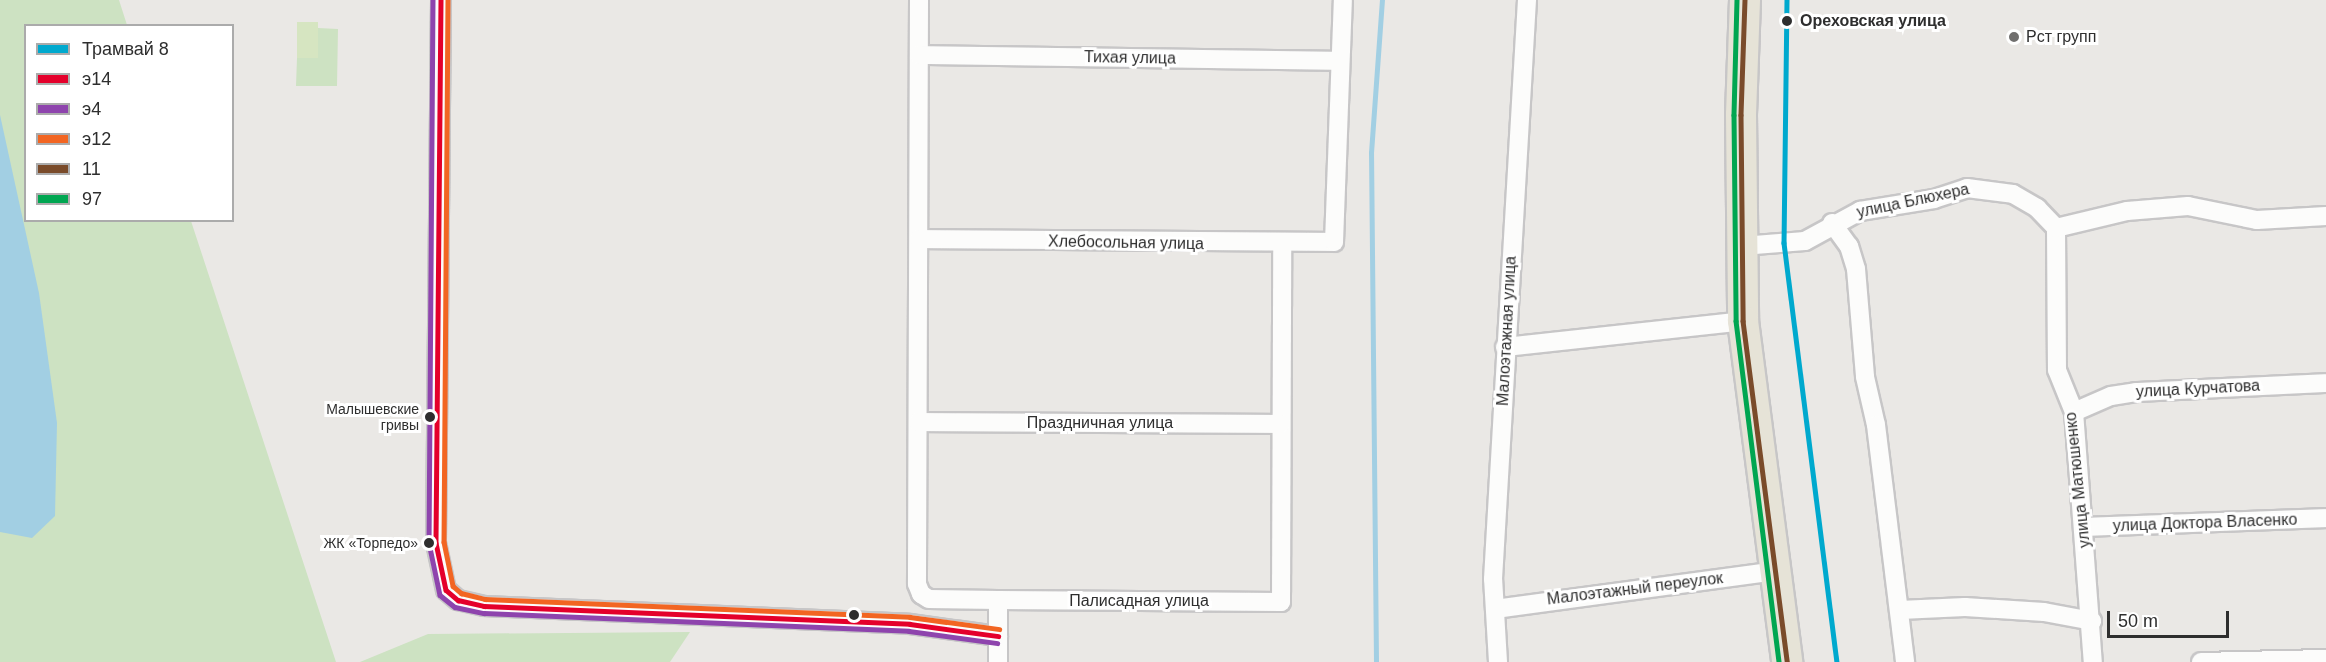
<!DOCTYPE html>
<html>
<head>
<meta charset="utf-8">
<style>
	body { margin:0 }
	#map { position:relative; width:2326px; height:662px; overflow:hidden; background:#eae8e5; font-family:Arial,sans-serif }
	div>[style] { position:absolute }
	.green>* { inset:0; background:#cde2c2 }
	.pitch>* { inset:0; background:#d6e5c1 }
	.water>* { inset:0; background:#a2cfe3 }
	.stream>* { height:4.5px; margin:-2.25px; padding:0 2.25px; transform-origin:2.25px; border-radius:2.25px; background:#a2cfe3 }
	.roads { filter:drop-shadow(2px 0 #c7c6c7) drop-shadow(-2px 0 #c7c6c7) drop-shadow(0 2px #c7c6c7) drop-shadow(0 -2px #c7c6c7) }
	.minor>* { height:18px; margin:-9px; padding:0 9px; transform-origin:9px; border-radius:9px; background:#fcfcfb }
	.primary>* { height:30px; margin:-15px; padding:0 15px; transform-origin:15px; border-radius:15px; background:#e6e3d7 }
	.bus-1>* { height:4.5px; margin:-2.25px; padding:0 2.25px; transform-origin:2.25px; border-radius:2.25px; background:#e4002b }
	.bus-2>* { height:4.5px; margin:-2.25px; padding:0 2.25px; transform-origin:2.25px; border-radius:2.25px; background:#8e44ad }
	.bus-3>* { height:4.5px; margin:-2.25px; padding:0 2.25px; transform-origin:2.25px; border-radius:2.25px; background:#f26522 }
	.bus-4>* { height:4.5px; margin:-2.25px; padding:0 2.25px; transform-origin:2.25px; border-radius:2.25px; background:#7a4b2a }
	.bus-5>* { height:4.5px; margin:-2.25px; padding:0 2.25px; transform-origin:2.25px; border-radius:2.25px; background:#00a651 }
	.tram-1>* { height:4.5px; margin:-2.25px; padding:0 2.25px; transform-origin:2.25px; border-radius:2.25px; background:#00a9ce }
	.dots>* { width:16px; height:16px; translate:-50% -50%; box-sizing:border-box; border:3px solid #fff; border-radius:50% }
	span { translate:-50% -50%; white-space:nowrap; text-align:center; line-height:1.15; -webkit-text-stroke:6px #fff; paint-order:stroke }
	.bus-label { font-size:14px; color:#2e2e2e }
	.right { translate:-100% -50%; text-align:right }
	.stop-label { font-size:16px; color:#2e2e2e; font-weight:700 }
	.left { translate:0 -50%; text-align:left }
	.poi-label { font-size:16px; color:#2e2e2e }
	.street-label { font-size:16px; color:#2e2e2e }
	.legend { position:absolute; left:24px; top:24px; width:210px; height:198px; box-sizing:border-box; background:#fff; border:2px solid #ababab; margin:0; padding:8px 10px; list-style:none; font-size:18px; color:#2e2e2e }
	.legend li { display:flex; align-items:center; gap:12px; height:30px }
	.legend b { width:30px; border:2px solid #ababab }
	.scale { position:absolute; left:2107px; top:611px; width:122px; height:27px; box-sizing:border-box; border:3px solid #2e2e2e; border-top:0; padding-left:8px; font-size:18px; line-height:21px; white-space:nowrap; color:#2e2e2e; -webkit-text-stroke:4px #fff; paint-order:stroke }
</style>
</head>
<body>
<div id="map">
	<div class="green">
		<div style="clip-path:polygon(0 0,119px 0,127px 25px,26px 26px,26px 220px,191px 221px,336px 662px,0 662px)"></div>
		<div style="clip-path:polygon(318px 28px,338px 29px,337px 86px,296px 86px,297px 58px,318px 58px)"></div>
		<div style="clip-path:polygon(690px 632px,670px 662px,360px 662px,428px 634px)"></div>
	</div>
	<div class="pitch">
		<div style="clip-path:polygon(297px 22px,318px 22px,318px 58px,297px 58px)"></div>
	</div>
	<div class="water">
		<div style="clip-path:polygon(0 115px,39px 293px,57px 423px,55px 516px,32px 538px,0 532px)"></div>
	</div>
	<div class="stream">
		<div style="left:1376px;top:662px;width:509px;rotate:-90.56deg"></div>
		<div style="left:1371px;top:153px;width:153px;rotate:-85.9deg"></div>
	</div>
	<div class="roads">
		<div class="minor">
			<div style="left:441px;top:0;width:543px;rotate:90.53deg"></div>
			<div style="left:436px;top:543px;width:48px;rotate:78deg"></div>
			<div style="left:446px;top:590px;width:16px;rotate:40deg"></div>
			<div style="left:458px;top:600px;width:27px;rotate:13deg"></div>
			<div style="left:484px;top:606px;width:426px;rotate:2.4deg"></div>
			<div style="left:910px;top:624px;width:89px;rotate:7.8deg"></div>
			<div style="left:919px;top:0;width:584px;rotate:90.2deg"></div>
			<div style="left:917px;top:584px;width:11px;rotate:68deg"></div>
			<div style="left:921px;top:594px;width:9px;rotate:32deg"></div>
			<div style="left:929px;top:599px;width:69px;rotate:0.8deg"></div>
			<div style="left:998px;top:600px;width:283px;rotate:0.4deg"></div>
			<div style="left:1281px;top:602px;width:357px;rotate:-89.8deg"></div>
			<div style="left:919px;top:55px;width:421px;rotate:0.8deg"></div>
			<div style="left:1832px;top:223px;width:29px;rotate:54deg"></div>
			<div style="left:1849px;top:246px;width:24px;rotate:73deg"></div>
			<div style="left:1856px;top:269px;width:108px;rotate:85.2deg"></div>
			<div style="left:1865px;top:377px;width:49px;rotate:77.1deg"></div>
			<div style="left:1876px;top:425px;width:239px;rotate:83deg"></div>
			<div style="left:2056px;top:228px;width:142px;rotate:89.6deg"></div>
			<div style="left:2057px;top:370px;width:45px;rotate:68deg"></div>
			<div style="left:2074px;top:412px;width:251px;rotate:85.7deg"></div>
			<div style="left:919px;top:239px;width:415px;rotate:0.4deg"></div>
			<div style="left:1334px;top:242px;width:242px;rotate:-87.9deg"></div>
			<div style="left:1742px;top:246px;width:63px;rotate:-4.5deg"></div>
			<div style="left:1805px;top:241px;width:63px;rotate:-28.6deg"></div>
			<div style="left:1860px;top:211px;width:75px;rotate:-9.2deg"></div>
			<div style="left:1934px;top:199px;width:35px;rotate:-18deg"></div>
			<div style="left:1967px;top:188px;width:46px;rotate:7.4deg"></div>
			<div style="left:2013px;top:194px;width:28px;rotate:30deg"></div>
			<div style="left:2037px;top:208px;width:28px;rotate:46deg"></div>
			<div style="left:2056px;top:228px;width:73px;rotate:-13.5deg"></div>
			<div style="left:2127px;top:211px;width:61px;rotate:-4.7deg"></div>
			<div style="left:2188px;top:206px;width:70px;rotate:11.5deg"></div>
			<div style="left:2257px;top:220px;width:69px;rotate:-3.3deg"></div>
			<div style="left:1505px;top:347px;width:239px;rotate:-6.2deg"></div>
			<div style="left:2074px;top:412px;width:40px;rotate:-23.4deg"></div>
			<div style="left:2111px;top:396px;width:25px;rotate:-9deg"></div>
			<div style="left:2136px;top:392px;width:190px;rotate:-2.7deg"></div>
			<div style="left:918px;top:422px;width:363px;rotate:0.3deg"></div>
			<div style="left:2085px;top:527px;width:241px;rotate:-2.1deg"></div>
			<div style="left:998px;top:600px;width:62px;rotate:90deg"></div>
			<div style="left:1495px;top:609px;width:283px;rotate:-7.7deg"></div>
			<div style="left:1900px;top:610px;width:65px;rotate:-2.6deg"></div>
			<div style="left:1965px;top:607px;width:79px;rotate:3.6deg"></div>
			<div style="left:2044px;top:612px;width:49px;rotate:10.6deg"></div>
			<div style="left:1498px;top:662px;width:83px;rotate:-93.4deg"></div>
			<div style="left:1493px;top:579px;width:580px;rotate:-86.64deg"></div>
			<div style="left:2201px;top:662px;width:125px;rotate:-1.4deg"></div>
		</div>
		<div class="primary">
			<div style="left:1745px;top:0;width:115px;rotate:92deg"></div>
			<div style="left:1741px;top:115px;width:206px;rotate:89.4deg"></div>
			<div style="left:1743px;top:321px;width:344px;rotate:82.6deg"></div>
		</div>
	</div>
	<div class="bus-1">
		<div style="left:441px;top:0;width:543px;rotate:90.53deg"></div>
		<div style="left:436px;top:543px;width:48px;rotate:78deg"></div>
		<div style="left:446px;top:590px;width:16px;rotate:40deg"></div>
		<div style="left:458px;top:600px;width:27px;rotate:13deg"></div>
		<div style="left:484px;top:606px;width:426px;rotate:2.4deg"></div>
		<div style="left:910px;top:624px;width:89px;rotate:7.8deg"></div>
	</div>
	<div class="bus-2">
		<div style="left:433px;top:0;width:543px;rotate:90.42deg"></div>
		<div style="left:429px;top:543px;width:53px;rotate:78.1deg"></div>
		<div style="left:440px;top:595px;width:19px;rotate:39deg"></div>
		<div style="left:455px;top:607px;width:30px;rotate:12deg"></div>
		<div style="left:484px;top:613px;width:425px;rotate:2.4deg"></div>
		<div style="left:909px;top:631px;width:89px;rotate:7.8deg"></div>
	</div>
	<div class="bus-3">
		<div style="left:448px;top:0;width:542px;rotate:90.42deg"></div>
		<div style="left:444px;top:542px;width:45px;rotate:78.4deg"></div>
		<div style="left:453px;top:586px;width:11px;rotate:41deg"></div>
		<div style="left:461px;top:593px;width:25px;rotate:14deg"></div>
		<div style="left:485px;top:599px;width:425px;rotate:2.4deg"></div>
		<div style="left:910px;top:617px;width:90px;rotate:7.7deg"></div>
	</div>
	<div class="bus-4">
		<div style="left:1745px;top:0;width:115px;rotate:92deg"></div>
		<div style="left:1741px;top:115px;width:206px;rotate:89.4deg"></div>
		<div style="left:1743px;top:321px;width:344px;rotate:82.6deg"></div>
	</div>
	<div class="bus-5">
		<div style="left:1737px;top:0;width:115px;rotate:91.5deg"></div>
		<div style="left:1734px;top:115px;width:206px;rotate:89.4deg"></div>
		<div style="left:1736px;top:321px;width:344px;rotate:82.8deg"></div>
	</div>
	<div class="tram-1">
		<div style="left:1787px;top:0;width:243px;rotate:90.7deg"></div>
		<div style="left:1784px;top:243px;width:422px;rotate:82.8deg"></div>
	</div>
	<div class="dots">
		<div style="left:1787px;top:21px;background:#2e2e2e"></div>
		<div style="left:2014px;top:37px;background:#706f6e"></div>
		<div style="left:430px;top:417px;background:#2e2e2e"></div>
		<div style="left:429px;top:543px;background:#2e2e2e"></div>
		<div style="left:854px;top:615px;background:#2e2e2e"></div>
	</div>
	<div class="bus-label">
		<span class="right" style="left:419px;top:417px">Малышевские<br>гривы</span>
		<span class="right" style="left:418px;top:543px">ЖК «Торпедо»</span>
	</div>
	<div class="stop-label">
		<span class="left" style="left:1800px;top:21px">Ореховская улица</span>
	</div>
	<div class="poi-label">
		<span class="left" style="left:2026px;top:37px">Рст групп</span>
	</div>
	<div class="street-label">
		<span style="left:1130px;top:58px;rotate:1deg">Тихая улица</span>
		<span style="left:1913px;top:201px;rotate:-12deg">улица Блюхера</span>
		<span style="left:1126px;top:243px;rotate:1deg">Хлебосольная улица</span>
		<span style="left:1507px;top:331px;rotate:-87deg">Малоэтажная улица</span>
		<span style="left:2198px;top:389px;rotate:-3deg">улица Курчатова</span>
		<span style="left:1100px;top:423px">Праздничная улица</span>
		<span style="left:2078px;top:480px;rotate:-96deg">улица Матюшенко</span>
		<span style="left:2205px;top:523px;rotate:-2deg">улица Доктора Власенко</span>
		<span style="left:1635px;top:589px;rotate:-7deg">Малоэтажный переулок</span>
		<span style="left:1139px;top:601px">Палисадная улица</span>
	</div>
	<ul class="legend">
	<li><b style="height:8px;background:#00a9ce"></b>Трамвай 8</li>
	<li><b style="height:8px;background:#e4002b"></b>э14</li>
	<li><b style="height:8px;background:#8e44ad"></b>э4</li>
	<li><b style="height:8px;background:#f26522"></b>э12</li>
	<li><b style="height:8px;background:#7a4b2a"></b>11</li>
	<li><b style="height:8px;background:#00a651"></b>97</li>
	</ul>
	<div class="scale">50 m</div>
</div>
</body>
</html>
